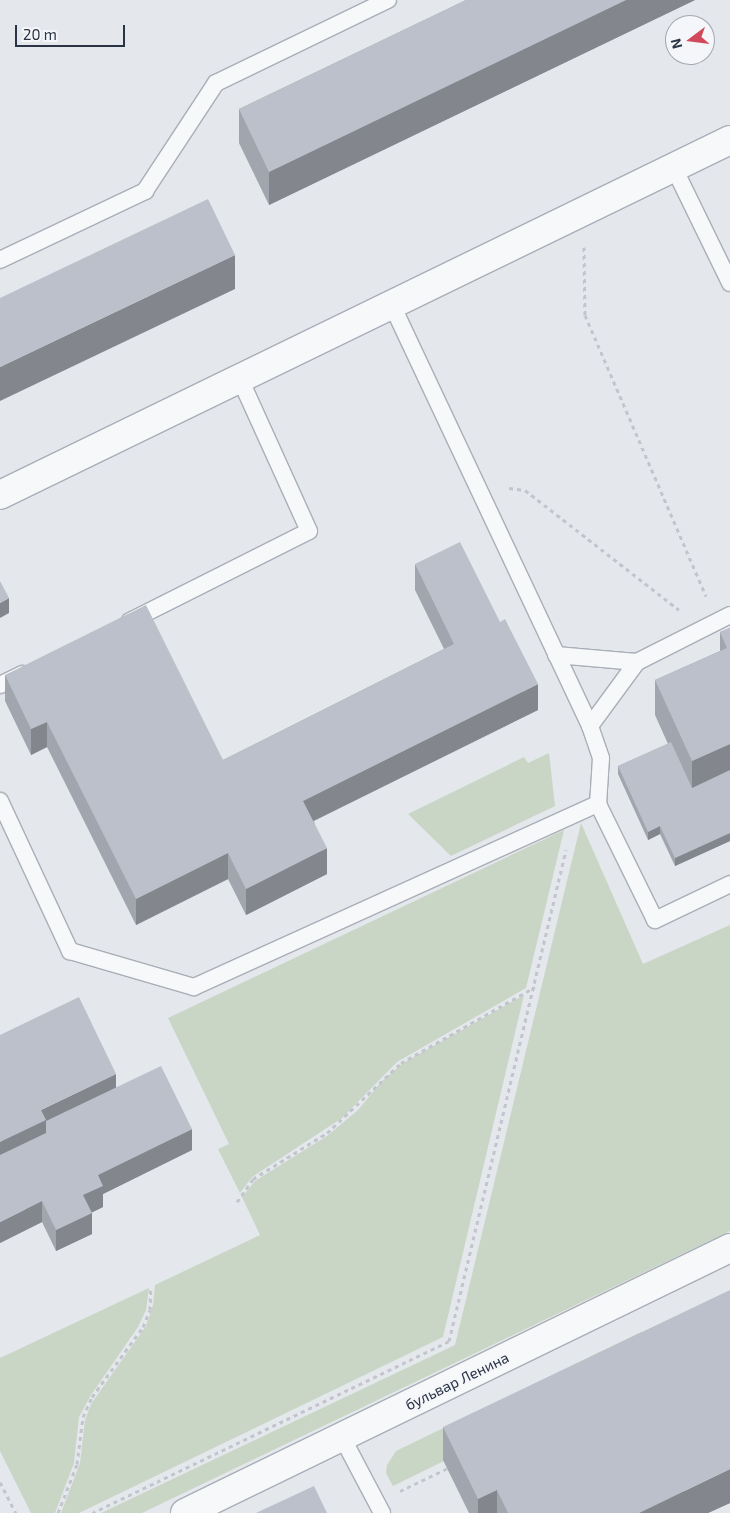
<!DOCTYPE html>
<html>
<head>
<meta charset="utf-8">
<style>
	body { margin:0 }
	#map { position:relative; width:730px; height:1513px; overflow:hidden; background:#e4e7ec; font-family:"Exo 2",sans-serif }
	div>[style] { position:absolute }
	.green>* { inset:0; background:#c9d6c5 }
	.path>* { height:3px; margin-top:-1.5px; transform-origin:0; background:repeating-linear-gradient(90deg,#c2c5cb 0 4px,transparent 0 8px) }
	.roads { filter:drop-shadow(1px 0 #a9aeb7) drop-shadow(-1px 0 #a9aeb7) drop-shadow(0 1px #a9aeb7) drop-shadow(0 -1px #a9aeb7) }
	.service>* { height:16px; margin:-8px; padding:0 8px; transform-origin:8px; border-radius:8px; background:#f7f8fa }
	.minor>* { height:28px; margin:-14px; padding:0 14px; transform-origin:14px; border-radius:14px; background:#f7f8fa }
	.tertiary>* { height:28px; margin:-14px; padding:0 14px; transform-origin:14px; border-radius:14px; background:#f7f8fa }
	.wall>* { inset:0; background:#a1a5ae }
	.shaded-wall>* { inset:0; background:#83868d }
	.building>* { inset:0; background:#bbc0ca }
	span { translate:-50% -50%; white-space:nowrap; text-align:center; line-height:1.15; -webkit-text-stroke:4px #f4f6f9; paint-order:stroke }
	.street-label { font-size:15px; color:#2b3445 }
	.north { position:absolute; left:665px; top:15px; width:50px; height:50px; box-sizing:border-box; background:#f4f6f9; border:1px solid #a4a8b1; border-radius:50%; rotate:255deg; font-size:14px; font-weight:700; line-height:20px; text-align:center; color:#2b3445 }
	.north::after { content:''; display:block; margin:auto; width:18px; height:22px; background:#d1495b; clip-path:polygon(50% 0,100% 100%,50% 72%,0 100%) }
	.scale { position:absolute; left:15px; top:25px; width:110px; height:22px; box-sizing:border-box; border:2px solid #2b3445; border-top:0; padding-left:6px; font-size:15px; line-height:18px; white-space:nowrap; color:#2b3445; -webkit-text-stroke:4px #f4f6f9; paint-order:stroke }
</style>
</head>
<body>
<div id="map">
	<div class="green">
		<div style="clip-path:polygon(549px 753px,555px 806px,451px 856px,408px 814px,524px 757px,528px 763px)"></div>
		<div style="clip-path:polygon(581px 823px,643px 964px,730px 925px,730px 1231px,142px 1513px,101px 1513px,455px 1345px)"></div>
		<div style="clip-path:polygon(564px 830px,526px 988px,397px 1062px,342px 1118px,252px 1177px,240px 1193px,218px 1149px,229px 1144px,168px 1018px)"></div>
		<div style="clip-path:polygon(524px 995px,443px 1337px,79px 1513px,61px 1513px,80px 1463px,85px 1420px,91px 1404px,146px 1326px,153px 1305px,155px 1285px,260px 1235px,242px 1197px,255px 1181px,327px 1136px,358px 1110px,381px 1082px,403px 1063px)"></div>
		<div style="clip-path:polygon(149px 1288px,146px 1310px,138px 1327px,91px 1395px,79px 1417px,74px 1463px,55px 1513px,31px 1513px,0 1451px,0 1358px)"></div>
		<div style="clip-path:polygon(641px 1332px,653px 1358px,393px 1486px,386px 1473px,387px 1465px,396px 1451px)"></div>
	</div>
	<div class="path">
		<div style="left:584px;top:247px;width:68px;rotate:89.2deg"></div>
		<div style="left:585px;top:315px;width:306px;rotate:66.7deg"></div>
		<div style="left:509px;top:488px;width:16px;rotate:7deg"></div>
		<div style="left:525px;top:490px;width:195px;rotate:37.9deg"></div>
		<div style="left:237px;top:1202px;width:28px;rotate:-55deg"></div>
		<div style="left:253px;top:1179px;width:87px;rotate:-31.9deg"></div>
		<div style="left:327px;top:1133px;width:102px;rotate:-43.4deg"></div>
		<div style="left:401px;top:1063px;width:154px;rotate:-29.6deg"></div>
		<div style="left:0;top:1482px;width:35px;rotate:63deg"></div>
		<div style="left:400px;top:1491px;width:55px;rotate:-25.6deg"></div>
		<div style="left:58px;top:1513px;width:53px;rotate:-68.8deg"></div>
		<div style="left:77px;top:1464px;width:47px;rotate:-82.7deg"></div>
		<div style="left:83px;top:1417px;width:22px;rotate:-66deg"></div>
		<div style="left:92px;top:1397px;width:87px;rotate:-53.9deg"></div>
		<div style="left:143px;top:1327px;width:18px;rotate:-68deg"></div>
		<div style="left:150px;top:1310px;width:23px;rotate:-88deg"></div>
		<div style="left:92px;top:1513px;width:396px;rotate:-25.7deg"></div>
		<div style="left:449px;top:1341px;width:505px;rotate:-76.6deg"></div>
	</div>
	<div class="roads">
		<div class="service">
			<div style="left:674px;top:168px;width:128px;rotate:64deg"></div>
			<div style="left:0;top:260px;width:161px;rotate:-25.4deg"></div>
			<div style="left:145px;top:191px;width:129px;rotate:-56.7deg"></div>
			<div style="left:216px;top:83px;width:191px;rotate:-25.8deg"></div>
			<div style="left:392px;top:305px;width:465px;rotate:64.8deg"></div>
			<div style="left:590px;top:726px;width:34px;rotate:71deg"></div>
			<div style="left:601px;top:758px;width:46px;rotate:93.7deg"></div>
			<div style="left:598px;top:804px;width:129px;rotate:63.8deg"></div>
			<div style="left:655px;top:920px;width:83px;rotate:-25.6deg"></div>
			<div style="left:130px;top:621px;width:200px;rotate:-26.7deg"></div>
			<div style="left:309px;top:531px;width:167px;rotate:-114.4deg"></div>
			<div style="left:556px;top:655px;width:81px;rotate:4.9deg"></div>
			<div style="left:637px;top:662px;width:104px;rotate:-26.8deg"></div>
			<div style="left:0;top:685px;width:25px;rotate:-26deg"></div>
			<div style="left:590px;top:726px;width:79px;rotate:-53.7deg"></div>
			<div style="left:0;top:801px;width:166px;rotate:65deg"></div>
			<div style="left:70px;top:951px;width:129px;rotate:16.2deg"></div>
			<div style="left:194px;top:987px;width:444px;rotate:-24.4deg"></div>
			<div style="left:342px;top:1437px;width:86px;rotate:62.2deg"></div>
		</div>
		<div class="minor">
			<div style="left:0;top:495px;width:812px;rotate:-25.93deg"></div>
		</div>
		<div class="tertiary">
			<div style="left:185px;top:1513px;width:606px;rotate:-25.93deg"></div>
		</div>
	</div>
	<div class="wall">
		<div style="clip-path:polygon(466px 0,695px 0,269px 205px,239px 143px,239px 109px)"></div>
		<div style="clip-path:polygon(415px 564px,538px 710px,314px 821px,327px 874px,246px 915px,228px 879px,136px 925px,47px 747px,31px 755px,5px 701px,5px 675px,223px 760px,444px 649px,415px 590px)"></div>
		<div style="clip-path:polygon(730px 628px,730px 841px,675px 866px,660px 834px,648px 840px,618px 774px,618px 766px,668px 744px,655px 715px,655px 680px,720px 651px,720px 632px)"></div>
		<div style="clip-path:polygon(116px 1087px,192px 1150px,103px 1194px,103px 1207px,92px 1212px,92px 1234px,56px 1251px,42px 1222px,0 1243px)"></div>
		<div style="clip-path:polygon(443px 1427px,730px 1503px,708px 1513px,469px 1513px,443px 1460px)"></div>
	</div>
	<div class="shaded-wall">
		<div style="clip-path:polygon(626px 0,695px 0,269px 205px,269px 172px)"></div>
		<div style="clip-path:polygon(235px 255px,235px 289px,0 401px,0 367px)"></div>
		<div style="clip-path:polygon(9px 598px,9px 613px,0 618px,0 603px)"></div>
		<div style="clip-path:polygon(538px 684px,538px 710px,303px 826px,303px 801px)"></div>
		<div style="clip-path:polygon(47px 722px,47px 747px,31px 755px,31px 729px)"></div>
		<div style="clip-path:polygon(730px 744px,730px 778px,692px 796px,692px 761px)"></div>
		<div style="clip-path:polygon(660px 826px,660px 834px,648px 840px,648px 832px)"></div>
		<div style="clip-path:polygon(730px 833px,730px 841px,675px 866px,675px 858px)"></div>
		<div style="clip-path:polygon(327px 848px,327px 874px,246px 915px,246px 889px)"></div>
		<div style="clip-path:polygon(228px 853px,228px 879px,136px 925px,136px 899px)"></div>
		<div style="clip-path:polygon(116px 1074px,116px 1108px,0 1176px,0 1142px,41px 1110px)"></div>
		<div style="clip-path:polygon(192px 1129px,192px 1150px,103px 1194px,103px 1207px,83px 1217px,83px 1195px,98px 1175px)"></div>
		<div style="clip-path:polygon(42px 1201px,42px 1222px,0 1243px,0 1222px)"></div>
		<div style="clip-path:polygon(92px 1213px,92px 1234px,56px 1251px,56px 1230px)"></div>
		<div style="clip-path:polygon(730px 1469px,730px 1503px,708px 1513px,639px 1513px)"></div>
		<div style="clip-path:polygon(497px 1490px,497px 1513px,478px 1513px,478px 1499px)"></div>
	</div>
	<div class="building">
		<div style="clip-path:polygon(466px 0,626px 0,269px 172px,239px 109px)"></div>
		<div style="clip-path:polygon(208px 199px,235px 255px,0 367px,0 298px)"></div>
		<div style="clip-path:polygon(460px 542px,500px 622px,505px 619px,538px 684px,303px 801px,327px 848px,246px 889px,228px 853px,136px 899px,47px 722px,31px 729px,5px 675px,146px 605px,223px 760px,454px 644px,415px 564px)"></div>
		<div style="clip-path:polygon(0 581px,9px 598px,0 603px)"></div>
		<div style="clip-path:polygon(730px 628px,730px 744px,692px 761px,655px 680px,727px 648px,720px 632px)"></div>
		<div style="clip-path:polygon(671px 742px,692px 788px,730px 770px,730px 833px,675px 858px,660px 826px,648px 832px,618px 766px)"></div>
		<div style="clip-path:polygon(79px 997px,116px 1074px,41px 1110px,46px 1120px,0 1142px,0 1035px)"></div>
		<div style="clip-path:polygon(161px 1066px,192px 1129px,98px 1175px,103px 1186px,83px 1195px,92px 1213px,56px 1230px,42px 1201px,0 1222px,0 1155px,46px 1133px,46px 1121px)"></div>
		<div style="clip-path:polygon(730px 1290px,730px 1469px,639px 1513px,508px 1513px,497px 1490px,478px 1499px,443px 1427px)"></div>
		<div style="clip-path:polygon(314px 1486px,327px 1513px,256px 1513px)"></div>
	</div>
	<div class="street-label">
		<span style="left:457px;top:1381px;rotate:-26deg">бульвар Ленина</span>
	</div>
	<div class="north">N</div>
	<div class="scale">20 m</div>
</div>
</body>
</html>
